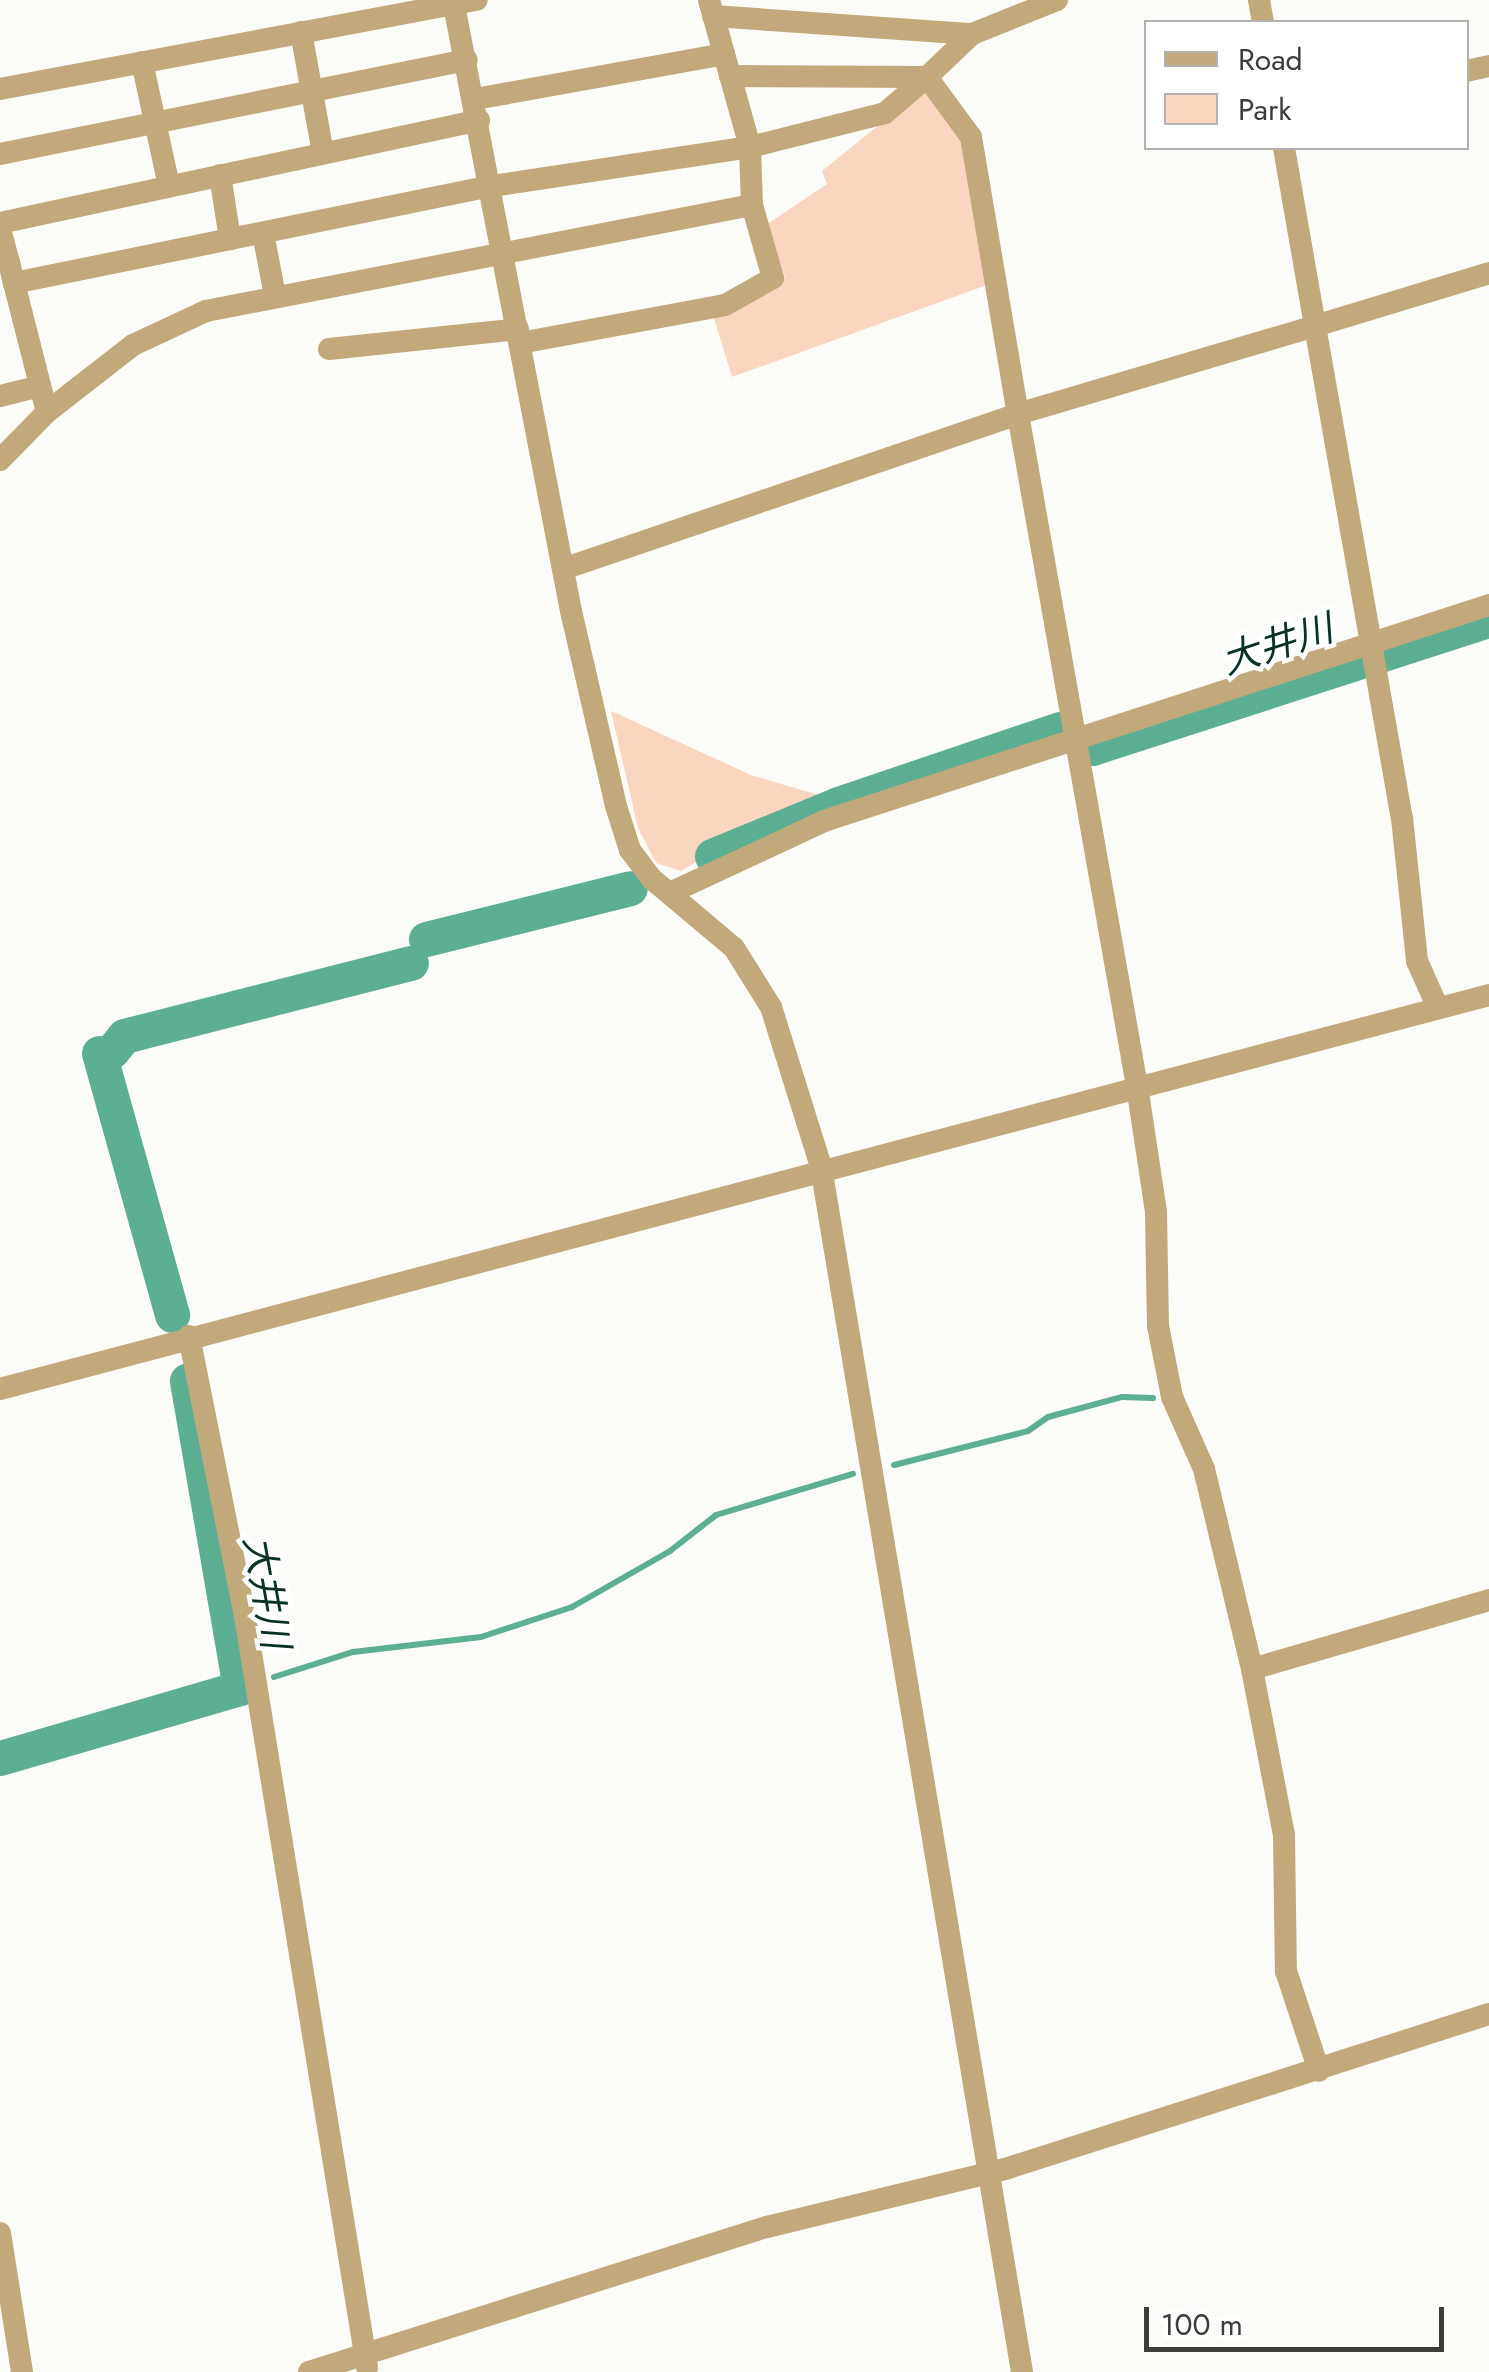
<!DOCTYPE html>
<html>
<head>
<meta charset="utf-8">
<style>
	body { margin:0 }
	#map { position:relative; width:1489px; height:2372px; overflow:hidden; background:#fbfcf7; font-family:Jost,"Noto Sans JP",sans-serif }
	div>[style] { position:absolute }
	.green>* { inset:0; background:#fad6c0 }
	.stream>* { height:6px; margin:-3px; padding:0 3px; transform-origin:3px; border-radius:3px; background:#5daf93 }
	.river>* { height:35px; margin:-17.5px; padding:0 17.5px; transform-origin:17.5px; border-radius:17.5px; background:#5daf93 }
	.minor>* { height:22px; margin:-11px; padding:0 11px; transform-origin:11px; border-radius:11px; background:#c2a97b }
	span { translate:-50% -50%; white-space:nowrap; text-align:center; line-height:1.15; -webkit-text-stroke:9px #fff; paint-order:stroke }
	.water-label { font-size:38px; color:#0a3126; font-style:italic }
	.legend { position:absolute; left:1144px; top:20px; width:325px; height:130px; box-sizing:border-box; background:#fff; border:2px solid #b1b1b1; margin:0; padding:12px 18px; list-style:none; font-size:30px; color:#3c3d3b }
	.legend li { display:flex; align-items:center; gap:20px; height:50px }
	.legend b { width:50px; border:2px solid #b1b1b1 }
	.scale { position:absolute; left:1144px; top:2307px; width:300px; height:45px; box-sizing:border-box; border:5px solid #3c3d3b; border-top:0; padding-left:12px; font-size:30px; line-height:35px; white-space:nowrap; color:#3c3d3b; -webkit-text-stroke:8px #fff; paint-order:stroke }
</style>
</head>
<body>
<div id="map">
	<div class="green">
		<div style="clip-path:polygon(922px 90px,950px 112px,961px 138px,987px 285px,732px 377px,714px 318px,785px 277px,763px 227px,827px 184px,822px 171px)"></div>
		<div style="clip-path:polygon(611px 711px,751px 775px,822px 796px,823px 806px,721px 847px,681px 871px,656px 863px,638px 828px)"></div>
	</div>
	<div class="stream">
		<div style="left:894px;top:1465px;width:138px;rotate:-14.2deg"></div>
		<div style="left:1028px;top:1431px;width:24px;rotate:-35deg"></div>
		<div style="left:1048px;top:1417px;width:77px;rotate:-15.1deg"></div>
		<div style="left:1122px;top:1397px;width:31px;rotate:2deg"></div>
		<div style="left:274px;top:1677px;width:83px;rotate:-17.6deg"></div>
		<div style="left:353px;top:1652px;width:129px;rotate:-6.7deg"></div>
		<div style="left:481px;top:1637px;width:96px;rotate:-18.2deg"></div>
		<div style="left:572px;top:1607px;width:113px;rotate:-29.7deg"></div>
		<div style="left:670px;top:1551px;width:58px;rotate:-38deg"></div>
		<div style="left:716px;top:1515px;width:143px;rotate:-16.7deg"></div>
	</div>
	<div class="river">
		<div style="left:1092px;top:748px;width:417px;rotate:-17.9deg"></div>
		<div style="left:712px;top:856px;width:136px;rotate:-22.4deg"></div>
		<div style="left:838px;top:804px;width:234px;rotate:-18.7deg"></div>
		<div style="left:426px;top:939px;width:210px;rotate:-14deg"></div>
		<div style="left:112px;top:1051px;width:19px;rotate:-51deg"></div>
		<div style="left:124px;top:1036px;width:296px;rotate:-14.3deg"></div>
		<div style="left:99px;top:1053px;width:272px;rotate:74.4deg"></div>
		<div style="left:0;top:1758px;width:250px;rotate:-16.3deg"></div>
		<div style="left:240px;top:1688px;width:312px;rotate:-99.8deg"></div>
	</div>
	<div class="minor">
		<div style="left:453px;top:0;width:622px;rotate:79.07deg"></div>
		<div style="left:571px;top:611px;width:200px;rotate:77deg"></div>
		<div style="left:616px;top:806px;width:46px;rotate:72.3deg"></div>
		<div style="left:630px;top:850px;width:36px;rotate:53deg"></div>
		<div style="left:652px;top:879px;width:107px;rotate:40.1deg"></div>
		<div style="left:734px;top:948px;width:70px;rotate:57.9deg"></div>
		<div style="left:771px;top:1007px;width:168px;rotate:72.6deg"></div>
		<div style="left:821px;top:1167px;width:1222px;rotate:80.53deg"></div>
		<div style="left:709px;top:0;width:153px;rotate:74.4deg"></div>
		<div style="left:750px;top:147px;width:139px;rotate:-14.1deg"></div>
		<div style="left:885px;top:113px;width:55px;rotate:-40.6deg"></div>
		<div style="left:1057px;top:0;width:92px;rotate:158.2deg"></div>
		<div style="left:972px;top:34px;width:62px;rotate:136.3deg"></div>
		<div style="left:927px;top:77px;width:74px;rotate:53.7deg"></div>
		<div style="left:971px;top:137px;width:281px;rotate:80.4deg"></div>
		<div style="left:1018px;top:414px;width:310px;rotate:-16.5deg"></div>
		<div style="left:1315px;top:326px;width:500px;rotate:80deg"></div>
		<div style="left:1402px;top:818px;width:144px;rotate:84deg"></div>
		<div style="left:1417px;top:961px;width:51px;rotate:65.9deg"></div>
		<div style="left:1259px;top:0;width:22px;rotate:80deg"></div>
		<div style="left:713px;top:16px;width:260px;rotate:4deg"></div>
		<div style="left:301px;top:32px;width:123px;rotate:79.7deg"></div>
		<div style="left:142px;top:62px;width:127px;rotate:77.7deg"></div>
		<div style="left:1466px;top:71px;width:24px;rotate:-12deg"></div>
		<div style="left:730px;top:76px;width:197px;rotate:0.3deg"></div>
		<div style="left:0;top:89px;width:485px;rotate:-10.6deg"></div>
		<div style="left:475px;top:99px;width:253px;rotate:-10.2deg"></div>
		<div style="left:1284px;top:148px;width:181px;rotate:80.1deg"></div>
		<div style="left:1315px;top:326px;width:182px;rotate:-16.9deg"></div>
		<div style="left:0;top:154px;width:476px;rotate:-11.4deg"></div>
		<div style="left:220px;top:175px;width:65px;rotate:81.1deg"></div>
		<div style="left:0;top:223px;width:490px;rotate:-12.1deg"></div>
		<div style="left:0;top:229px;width:34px;rotate:75deg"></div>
		<div style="left:9px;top:262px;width:22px;rotate:77deg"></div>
		<div style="left:14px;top:283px;width:133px;rotate:75.7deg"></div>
		<div style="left:47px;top:412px;width:109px;rotate:-37.9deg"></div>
		<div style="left:133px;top:345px;width:81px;rotate:-25deg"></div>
		<div style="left:206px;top:311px;width:556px;rotate:-10.99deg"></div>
		<div style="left:752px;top:205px;width:58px;rotate:-92deg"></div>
		<div style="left:750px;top:147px;width:262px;rotate:171.4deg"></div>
		<div style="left:491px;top:186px;width:487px;rotate:168.5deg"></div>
		<div style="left:263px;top:233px;width:64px;rotate:79.2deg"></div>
		<div style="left:520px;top:343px;width:208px;rotate:-10.5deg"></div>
		<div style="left:725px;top:305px;width:55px;rotate:-29.4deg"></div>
		<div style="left:773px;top:278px;width:76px;rotate:-106deg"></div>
		<div style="left:329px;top:349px;width:190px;rotate:-6deg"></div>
		<div style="left:0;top:396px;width:41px;rotate:-14deg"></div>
		<div style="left:0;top:460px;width:67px;rotate:-45.6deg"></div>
		<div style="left:563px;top:569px;width:481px;rotate:-18.8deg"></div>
		<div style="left:1018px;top:414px;width:682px;rotate:79.96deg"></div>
		<div style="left:1137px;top:1086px;width:127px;rotate:81.4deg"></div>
		<div style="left:1156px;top:1212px;width:114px;rotate:89deg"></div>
		<div style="left:1158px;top:1326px;width:72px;rotate:78.8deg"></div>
		<div style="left:1172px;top:1397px;width:79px;rotate:66deg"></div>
		<div style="left:1204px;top:1469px;width:206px;rotate:76.5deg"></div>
		<div style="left:1252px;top:1669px;width:247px;rotate:-16.2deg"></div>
		<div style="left:672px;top:892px;width:168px;rotate:-25deg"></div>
		<div style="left:824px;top:821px;width:699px;rotate:-17.99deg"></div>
		<div style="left:189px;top:1336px;width:286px;rotate:78.7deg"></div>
		<div style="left:245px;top:1616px;width:761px;rotate:80.77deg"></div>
		<div style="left:0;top:1389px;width:1540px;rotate:-14.82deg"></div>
		<div style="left:1252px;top:1669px;width:169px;rotate:79.1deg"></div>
		<div style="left:1284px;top:1835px;width:136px;rotate:89.2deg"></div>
		<div style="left:1286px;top:1971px;width:105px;rotate:71.7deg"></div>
		<div style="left:0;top:2233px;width:141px;rotate:81deg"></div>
		<div style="left:309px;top:2372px;width:480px;rotate:-17.6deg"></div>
		<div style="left:767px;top:2227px;width:245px;rotate:-13.7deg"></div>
		<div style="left:1005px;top:2169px;width:508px;rotate:-17.76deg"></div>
	</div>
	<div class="water-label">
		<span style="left:1277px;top:644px;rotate:-18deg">大井川</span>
		<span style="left:267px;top:1592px;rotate:80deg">大井川</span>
	</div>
	<ul class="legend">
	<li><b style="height:12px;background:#c2a97b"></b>Road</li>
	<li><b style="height:28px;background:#fad6c0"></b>Park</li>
	</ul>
	<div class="scale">100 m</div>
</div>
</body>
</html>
